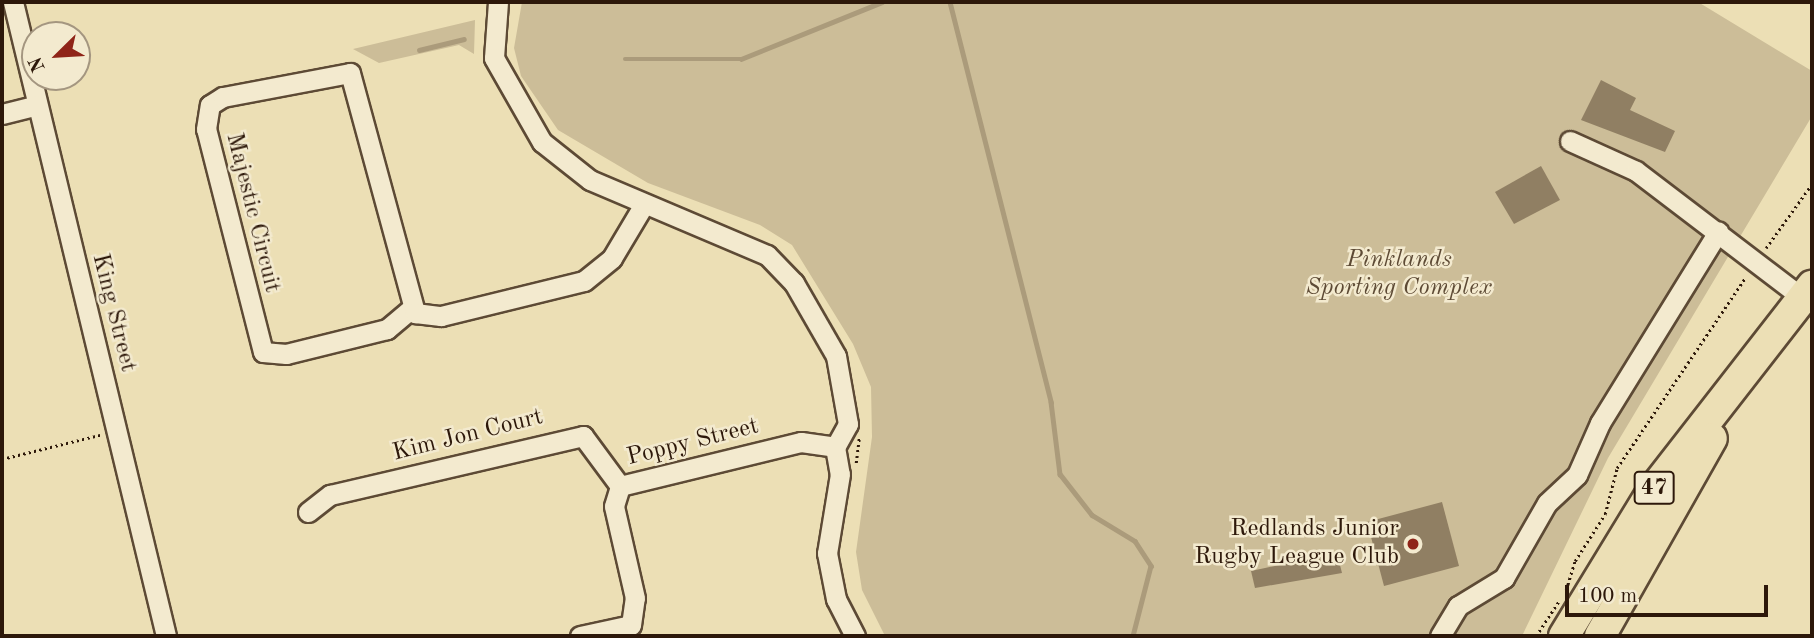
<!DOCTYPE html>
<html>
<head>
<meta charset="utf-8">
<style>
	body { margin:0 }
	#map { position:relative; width:1814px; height:638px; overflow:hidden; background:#ecdfb5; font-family:"Old Standard TT",serif }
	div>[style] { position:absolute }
	.green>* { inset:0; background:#ccbd98 }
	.stream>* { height:4.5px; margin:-2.25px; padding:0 2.25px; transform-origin:2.25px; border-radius:2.25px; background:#ab9b7b }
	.building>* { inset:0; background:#907f63 }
	.path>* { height:2.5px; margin-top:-1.25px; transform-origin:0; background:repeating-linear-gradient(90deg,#2d180a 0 2px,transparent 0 5.5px) }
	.roads { filter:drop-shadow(2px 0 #5d4a35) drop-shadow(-2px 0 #5d4a35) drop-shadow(0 2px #5d4a35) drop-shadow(0 -2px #5d4a35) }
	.minor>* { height:19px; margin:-9.5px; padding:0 9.5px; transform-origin:9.5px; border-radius:9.5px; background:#f3eacf }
	.highway>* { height:30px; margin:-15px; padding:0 15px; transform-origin:15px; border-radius:15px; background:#ecdfb5 }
	.dots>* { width:19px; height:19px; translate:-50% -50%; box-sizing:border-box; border:4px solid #f3eacf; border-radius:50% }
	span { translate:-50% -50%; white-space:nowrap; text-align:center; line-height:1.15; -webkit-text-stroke:5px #f3eacf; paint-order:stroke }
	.shield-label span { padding:2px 5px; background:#f3eacf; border:2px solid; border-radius:5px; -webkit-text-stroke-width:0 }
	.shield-label { font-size:23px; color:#2d180a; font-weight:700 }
	.street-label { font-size:24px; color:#2d180a }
	.park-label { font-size:24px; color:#5d4a35; font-style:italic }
	.poi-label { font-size:24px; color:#2d180a }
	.right { translate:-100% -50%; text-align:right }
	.frame { position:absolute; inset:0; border:4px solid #2d180a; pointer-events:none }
	.north { position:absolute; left:21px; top:21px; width:70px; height:70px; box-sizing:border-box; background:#f3eacf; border:2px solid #a49680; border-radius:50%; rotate:246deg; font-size:19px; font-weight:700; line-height:28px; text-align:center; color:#2d180a }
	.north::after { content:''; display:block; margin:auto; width:24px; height:32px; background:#8f2418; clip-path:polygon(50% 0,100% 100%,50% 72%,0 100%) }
	.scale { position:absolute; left:1565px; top:585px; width:203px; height:32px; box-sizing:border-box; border:4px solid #2d180a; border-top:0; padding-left:9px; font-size:21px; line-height:24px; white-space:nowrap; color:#2d180a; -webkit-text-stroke:5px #f3eacf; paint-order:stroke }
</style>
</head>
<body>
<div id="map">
	<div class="green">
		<div style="clip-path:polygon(522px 2px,1698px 2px,1812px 71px,1812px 116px,1608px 458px,1522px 636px,885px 636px,862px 590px,856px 552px,872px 437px,871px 387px,853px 344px,792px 245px,760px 225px,648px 183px,558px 130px,521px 76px,514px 48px)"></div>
		<div style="clip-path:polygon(475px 20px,474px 54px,459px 45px,379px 63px,353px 49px)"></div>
	</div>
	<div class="stream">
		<div style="left:950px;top:2px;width:413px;rotate:75.8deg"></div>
		<div style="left:1051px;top:402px;width:73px;rotate:82.9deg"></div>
		<div style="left:1060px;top:474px;width:52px;rotate:52deg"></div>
		<div style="left:1092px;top:515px;width:50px;rotate:31.2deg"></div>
		<div style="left:1135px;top:541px;width:30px;rotate:57deg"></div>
		<div style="left:1151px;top:566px;width:72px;rotate:104.4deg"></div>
		<div style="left:419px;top:50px;width:46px;rotate:-13.7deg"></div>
		<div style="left:625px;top:59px;width:116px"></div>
		<div style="left:741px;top:59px;width:152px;rotate:-22deg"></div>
	</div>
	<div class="building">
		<div style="clip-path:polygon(1601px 80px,1636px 98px,1630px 110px,1675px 131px,1665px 152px,1581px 120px)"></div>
		<div style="clip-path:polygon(1541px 166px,1560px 200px,1514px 224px,1495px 192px)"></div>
		<div style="clip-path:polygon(1442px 502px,1459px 566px,1384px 586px,1367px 522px)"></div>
		<div style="clip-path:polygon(1337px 553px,1342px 573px,1255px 588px,1251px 571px)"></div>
	</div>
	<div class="path">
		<div style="left:1766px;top:248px;width:79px;rotate:-54.3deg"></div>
		<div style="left:2px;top:459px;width:101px;rotate:-13.8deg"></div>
		<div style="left:856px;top:463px;width:25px;rotate:-83deg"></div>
		<div style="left:1566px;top:590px;width:30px;rotate:-73deg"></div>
		<div style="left:1575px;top:561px;width:56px;rotate:-57.4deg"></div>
		<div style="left:1605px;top:514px;width:48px;rotate:-75.4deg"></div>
		<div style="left:1617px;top:468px;width:230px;rotate:-56deg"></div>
		<div style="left:1536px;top:636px;width:42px;rotate:-56.7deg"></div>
	</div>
	<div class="roads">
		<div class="minor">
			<div style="left:13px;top:2px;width:652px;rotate:76.43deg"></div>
			<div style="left:498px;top:2px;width:56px;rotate:94.1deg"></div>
			<div style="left:494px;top:58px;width:97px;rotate:60.3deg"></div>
			<div style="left:542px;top:142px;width:61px;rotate:38.4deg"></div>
			<div style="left:590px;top:180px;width:192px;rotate:23deg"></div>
			<div style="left:767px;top:255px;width:39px;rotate:46deg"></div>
			<div style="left:794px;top:283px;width:84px;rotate:60.1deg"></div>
			<div style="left:836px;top:356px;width:69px;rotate:80deg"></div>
			<div style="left:848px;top:424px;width:26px;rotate:119deg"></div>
			<div style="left:835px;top:447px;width:27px;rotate:80deg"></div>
			<div style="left:840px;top:474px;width:80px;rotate:99.3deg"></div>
			<div style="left:827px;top:553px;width:47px;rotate:78.9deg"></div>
			<div style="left:836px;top:599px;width:42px;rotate:62.8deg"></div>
			<div style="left:2px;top:114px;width:36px;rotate:-14deg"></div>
			<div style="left:1570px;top:141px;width:72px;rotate:24.4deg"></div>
			<div style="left:1636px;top:171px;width:210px;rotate:37.3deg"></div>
			<div style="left:412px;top:308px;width:33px;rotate:140deg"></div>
			<div style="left:387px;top:329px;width:104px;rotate:166.1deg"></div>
			<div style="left:286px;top:354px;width:23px;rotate:-175deg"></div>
			<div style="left:263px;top:352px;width:230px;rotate:-104.3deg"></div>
			<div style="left:206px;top:129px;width:24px;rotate:-81deg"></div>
			<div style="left:210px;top:105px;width:15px;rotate:-32deg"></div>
			<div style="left:223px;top:97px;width:129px;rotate:-10.7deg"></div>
			<div style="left:350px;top:73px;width:249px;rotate:74.8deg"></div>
			<div style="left:415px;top:313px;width:26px;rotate:7deg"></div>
			<div style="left:441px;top:316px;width:147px;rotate:-13.8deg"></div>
			<div style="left:584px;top:281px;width:36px;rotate:-39deg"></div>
			<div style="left:612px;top:258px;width:61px;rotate:-59.2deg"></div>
			<div style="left:308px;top:512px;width:28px;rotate:-38deg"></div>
			<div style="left:330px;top:495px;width:260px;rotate:-13.1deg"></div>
			<div style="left:583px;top:436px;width:62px;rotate:53.5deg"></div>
			<div style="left:631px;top:625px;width:27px;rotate:-82deg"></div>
			<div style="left:635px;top:598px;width:94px;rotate:-102.9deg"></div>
			<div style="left:614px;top:506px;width:21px;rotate:-73deg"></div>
			<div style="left:620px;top:486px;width:186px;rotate:-13.7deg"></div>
			<div style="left:801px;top:442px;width:34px;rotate:8deg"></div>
			<div style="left:580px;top:636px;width:52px;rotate:-12.2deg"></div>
			<div style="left:1440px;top:636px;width:35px;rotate:-59deg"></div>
			<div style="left:1458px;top:606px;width:54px;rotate:-31.3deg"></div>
			<div style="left:1504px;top:578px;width:86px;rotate:-60.2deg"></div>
			<div style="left:1547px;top:503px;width:41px;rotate:-43deg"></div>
			<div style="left:1577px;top:475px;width:57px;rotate:-66.1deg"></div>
			<div style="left:1600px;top:423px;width:225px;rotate:-58.3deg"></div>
		</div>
		<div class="highway">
			<div style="left:1564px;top:636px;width:171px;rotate:-58.6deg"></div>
			<div style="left:1653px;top:490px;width:259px;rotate:-52.1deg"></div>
			<div style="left:1600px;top:636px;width:227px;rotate:-60.5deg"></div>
		</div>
	</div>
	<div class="dots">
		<div style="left:1413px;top:544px;background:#8f2418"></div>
	</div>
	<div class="shield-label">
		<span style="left:1654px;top:488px">47</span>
	</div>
	<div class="street-label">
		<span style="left:252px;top:213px;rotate:76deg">Majestic Circuit</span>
		<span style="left:113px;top:313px;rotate:76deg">King Street</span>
		<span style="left:468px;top:436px;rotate:-14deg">Kim Jon Court</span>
		<span style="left:693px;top:443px;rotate:-14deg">Poppy Street</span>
	</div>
	<div class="park-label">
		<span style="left:1399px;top:275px">Pinklands<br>Sporting Complex</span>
	</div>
	<div class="poi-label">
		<span class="right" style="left:1399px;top:544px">Redlands Junior<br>Rugby League Club</span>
	</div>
	<div class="frame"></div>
	<div class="north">N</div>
	<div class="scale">100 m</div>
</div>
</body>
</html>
